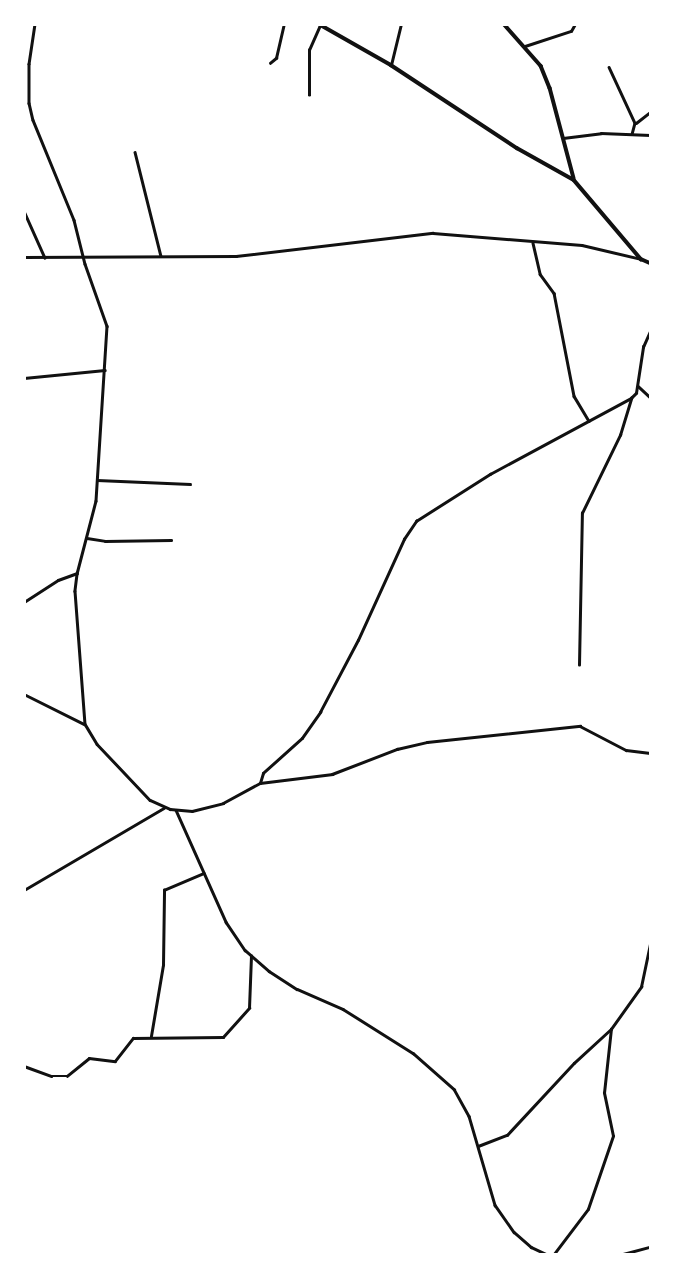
<!DOCTYPE html>
<html>
<head>
<meta charset="utf-8">
<style>
	body { margin:0 }
	#map { position:relative; width:675px; height:1279px; overflow:hidden; background:#fff; font-family:Inter,sans-serif }
	div>[style] { position:absolute }
	.minor>* { height:2.5px; margin:-1.25px; padding:0 1.25px; transform-origin:1.25px; border-radius:1.25px; background:#111 }
	.tertiary>* { height:3.5px; margin:-1.75px; padding:0 1.75px; transform-origin:1.75px; border-radius:1.75px; background:#111 }
	span { translate:-50% -50%; white-space:nowrap; text-align:center; line-height:1.15; -webkit-text-stroke:6px #fff; paint-order:stroke }
	.frame { position:absolute; inset:0; border:26px solid #fff; pointer-events:none }
</style>
</head>
<body>
<div id="map">
	<div class="minor">
		<div style="left:35px;top:24px;width:40px;rotate:98.5deg"></div>
		<div style="left:29px;top:64px;width:39px;rotate:90deg"></div>
		<div style="left:29px;top:103px;width:17px;rotate:77deg"></div>
		<div style="left:33px;top:120px;width:108px;rotate:67.7deg"></div>
		<div style="left:74px;top:220px;width:45px;rotate:76deg"></div>
		<div style="left:85px;top:264px;width:66px;rotate:70.5deg"></div>
		<div style="left:107px;top:326px;width:175px;rotate:93.6deg"></div>
		<div style="left:96px;top:501px;width:75px;rotate:104.6deg"></div>
		<div style="left:77px;top:574px;width:17px;rotate:97deg"></div>
		<div style="left:75px;top:591px;width:133px;rotate:85.7deg"></div>
		<div style="left:85px;top:724px;width:23px;rotate:59deg"></div>
		<div style="left:97px;top:744px;width:77px;rotate:46.6deg"></div>
		<div style="left:150px;top:800px;width:22px;rotate:24deg"></div>
		<div style="left:170px;top:809px;width:22px;rotate:5deg"></div>
		<div style="left:192px;top:811px;width:32px;rotate:-14deg"></div>
		<div style="left:223px;top:803px;width:42px;rotate:-28.4deg"></div>
		<div style="left:260px;top:783px;width:73px;rotate:-7.1deg"></div>
		<div style="left:332px;top:774px;width:70px;rotate:-21deg"></div>
		<div style="left:397px;top:749px;width:31px;rotate:-13deg"></div>
		<div style="left:427px;top:742px;width:154px;rotate:-6deg"></div>
		<div style="left:580px;top:726px;width:52px;rotate:27.6deg"></div>
		<div style="left:626px;top:750px;width:24px;rotate:7deg"></div>
		<div style="left:525px;top:46px;width:48px;rotate:-18.1deg"></div>
		<div style="left:571px;top:31px;width:8px;rotate:-60deg"></div>
		<div style="left:270px;top:63px;width:8px;rotate:-40deg"></div>
		<div style="left:276px;top:58px;width:35px;rotate:-77deg"></div>
		<div style="left:391px;top:65px;width:42px;rotate:-76.3deg"></div>
		<div style="left:609px;top:67px;width:62px;rotate:65.1deg"></div>
		<div style="left:635px;top:123px;width:11px;rotate:105deg"></div>
		<div style="left:309px;top:95px;width:45px;rotate:-90deg"></div>
		<div style="left:309px;top:50px;width:27px;rotate:-66deg"></div>
		<div style="left:636px;top:123px;width:18px;rotate:-38deg"></div>
		<div style="left:563px;top:138px;width:38px;rotate:-7deg"></div>
		<div style="left:601px;top:133px;width:49px;rotate:2.3deg"></div>
		<div style="left:135px;top:152px;width:107px;rotate:76deg"></div>
		<div style="left:24px;top:211px;width:51px;rotate:65.9deg"></div>
		<div style="left:533px;top:243px;width:32px;rotate:77deg"></div>
		<div style="left:540px;top:274px;width:24px;rotate:54deg"></div>
		<div style="left:554px;top:293px;width:105px;rotate:79deg"></div>
		<div style="left:574px;top:396px;width:29px;rotate:59deg"></div>
		<div style="left:24px;top:257px;width:212px;rotate:-0.3deg"></div>
		<div style="left:236px;top:256px;width:198px;rotate:-6.7deg"></div>
		<div style="left:433px;top:233px;width:149px;rotate:4.6deg"></div>
		<div style="left:582px;top:245px;width:61px;rotate:13.3deg"></div>
		<div style="left:24px;top:378px;width:81px;rotate:-5.6deg"></div>
		<div style="left:638px;top:386px;width:16px;rotate:43deg"></div>
		<div style="left:97px;top:480px;width:93px;rotate:2.5deg"></div>
		<div style="left:87px;top:538px;width:18px;rotate:9deg"></div>
		<div style="left:105px;top:541px;width:66px;rotate:-0.9deg"></div>
		<div style="left:24px;top:602px;width:40px;rotate:-32.9deg"></div>
		<div style="left:58px;top:580px;width:20px;rotate:-20deg"></div>
		<div style="left:579px;top:665px;width:152px;rotate:-88.9deg"></div>
		<div style="left:582px;top:513px;width:87px;rotate:-64deg"></div>
		<div style="left:620px;top:435px;width:39px;rotate:-73deg"></div>
		<div style="left:24px;top:694px;width:67px;rotate:26.6deg"></div>
		<div style="left:260px;top:783px;width:10px;rotate:-73deg"></div>
		<div style="left:263px;top:773px;width:52px;rotate:-41.9deg"></div>
		<div style="left:302px;top:738px;width:32px;rotate:-55deg"></div>
		<div style="left:320px;top:712px;width:81px;rotate:-62.2deg"></div>
		<div style="left:358px;top:640px;width:111px;rotate:-65.5deg"></div>
		<div style="left:404px;top:539px;width:22px;rotate:-56deg"></div>
		<div style="left:416px;top:521px;width:88px;rotate:-32.4deg"></div>
		<div style="left:490px;top:474px;width:160px;rotate:-28.3deg"></div>
		<div style="left:631px;top:398px;width:7px;rotate:-45deg"></div>
		<div style="left:636px;top:393px;width:47px;rotate:-81.3deg"></div>
		<div style="left:643px;top:347px;width:17px;rotate:-66deg"></div>
		<div style="left:176px;top:810px;width:123px;rotate:65.9deg"></div>
		<div style="left:226px;top:922px;width:34px;rotate:56deg"></div>
		<div style="left:245px;top:950px;width:32px;rotate:41deg"></div>
		<div style="left:269px;top:971px;width:33px;rotate:33deg"></div>
		<div style="left:297px;top:989px;width:50px;rotate:23.5deg"></div>
		<div style="left:343px;top:1009px;width:83px;rotate:32.2deg"></div>
		<div style="left:413px;top:1053px;width:55px;rotate:41.3deg"></div>
		<div style="left:454px;top:1089px;width:31px;rotate:61deg"></div>
		<div style="left:469px;top:1116px;width:93px;rotate:73.7deg"></div>
		<div style="left:495px;top:1205px;width:33px;rotate:55deg"></div>
		<div style="left:514px;top:1232px;width:23px;rotate:41deg"></div>
		<div style="left:531px;top:1247px;width:17px;rotate:25deg"></div>
		<div style="left:24px;top:890px;width:162px;rotate:-30.4deg"></div>
		<div style="left:151px;top:1036px;width:72px;rotate:-80.4deg"></div>
		<div style="left:163px;top:965px;width:75px;rotate:-89.2deg"></div>
		<div style="left:164px;top:890px;width:43px;rotate:-23deg"></div>
		<div style="left:24px;top:1066px;width:29px;rotate:20deg"></div>
		<div style="left:51px;top:1076px;width:16px"></div>
		<div style="left:67px;top:1076px;width:28px;rotate:-39deg"></div>
		<div style="left:89px;top:1058px;width:26px;rotate:7deg"></div>
		<div style="left:115px;top:1061px;width:29px;rotate:-52deg"></div>
		<div style="left:133px;top:1038px;width:90px;rotate:-0.6deg"></div>
		<div style="left:223px;top:1037px;width:39px;rotate:-48deg"></div>
		<div style="left:249px;top:1008px;width:52px;rotate:-87.8deg"></div>
		<div style="left:478px;top:1146px;width:31px;rotate:-21deg"></div>
		<div style="left:507px;top:1135px;width:98px;rotate:-47.1deg"></div>
		<div style="left:574px;top:1063px;width:50px;rotate:-42.6deg"></div>
		<div style="left:611px;top:1029px;width:52px;rotate:-54.5deg"></div>
		<div style="left:641px;top:987px;width:44px;rotate:-78.2deg"></div>
		<div style="left:554px;top:1254px;width:56px;rotate:-52.9deg"></div>
		<div style="left:588px;top:1209px;width:77px;rotate:-71.1deg"></div>
		<div style="left:613px;top:1136px;width:44px;rotate:-101.8deg"></div>
		<div style="left:604px;top:1093px;width:64px;rotate:-83.8deg"></div>
		<div style="left:623px;top:1254px;width:28px;rotate:-15deg"></div>
	</div>
	<div class="tertiary">
		<div style="left:319px;top:24px;width:83px;rotate:29.7deg"></div>
		<div style="left:391px;top:65px;width:151px;rotate:33.4deg"></div>
		<div style="left:517px;top:148px;width:65px;rotate:29.3deg"></div>
		<div style="left:574px;top:180px;width:104px;rotate:49.7deg"></div>
		<div style="left:641px;top:259px;width:10px;rotate:24deg"></div>
		<div style="left:504px;top:24px;width:56px;rotate:48.6deg"></div>
		<div style="left:541px;top:66px;width:24px;rotate:68deg"></div>
		<div style="left:550px;top:88px;width:93px;rotate:75.1deg"></div>
	</div>
	<div class="frame"></div>
</div>
</body>
</html>
